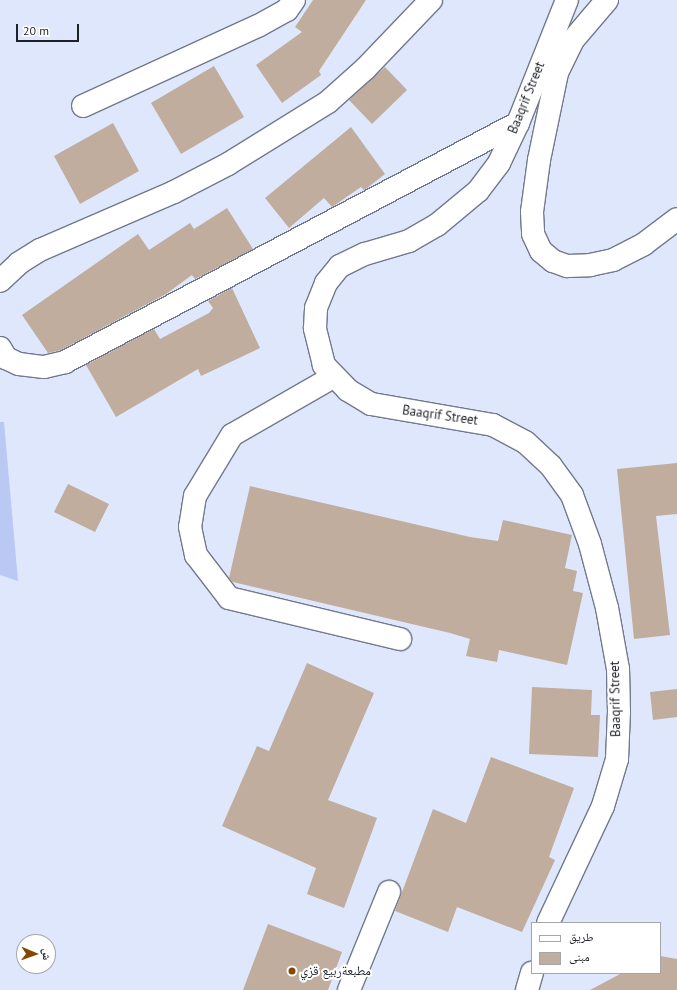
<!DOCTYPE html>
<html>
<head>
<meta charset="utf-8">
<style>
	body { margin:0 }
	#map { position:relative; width:677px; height:990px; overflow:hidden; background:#dfe7fc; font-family:"PT Sans","Noto Naskh Arabic",sans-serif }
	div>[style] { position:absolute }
	.green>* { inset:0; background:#bac9f4 }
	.building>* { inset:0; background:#c0ad9e }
	.roads { filter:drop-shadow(1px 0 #72798c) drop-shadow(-1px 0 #72798c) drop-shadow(0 1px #72798c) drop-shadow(0 -1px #72798c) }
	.minor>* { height:22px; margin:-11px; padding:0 11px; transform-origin:11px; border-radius:11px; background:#fff }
	.dots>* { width:11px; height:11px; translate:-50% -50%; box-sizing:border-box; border:2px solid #fff; border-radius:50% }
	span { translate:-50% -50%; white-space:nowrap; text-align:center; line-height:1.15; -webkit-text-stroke:4px #fff; paint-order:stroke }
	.street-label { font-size:13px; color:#1e2128 }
	.poi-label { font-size:13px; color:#1e2128 }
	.left { translate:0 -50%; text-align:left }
	.legend { position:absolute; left:531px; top:922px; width:130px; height:52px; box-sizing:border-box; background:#fff; border:1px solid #a5a6a9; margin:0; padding:5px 7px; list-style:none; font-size:12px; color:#1e2128 }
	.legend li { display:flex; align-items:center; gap:8px; height:20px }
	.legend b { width:20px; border:1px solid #a5a6a9 }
	.north { position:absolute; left:16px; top:934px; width:40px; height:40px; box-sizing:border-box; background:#fff; border:1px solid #a5a6a9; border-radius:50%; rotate:92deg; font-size:11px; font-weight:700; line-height:16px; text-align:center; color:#1e2128 }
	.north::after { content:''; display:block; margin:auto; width:14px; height:18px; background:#844804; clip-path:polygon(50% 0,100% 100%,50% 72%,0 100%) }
	.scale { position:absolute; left:16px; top:24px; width:63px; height:18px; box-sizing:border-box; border:2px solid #1e2128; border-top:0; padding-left:5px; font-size:12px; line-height:14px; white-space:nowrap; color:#1e2128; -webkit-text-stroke:3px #fff; paint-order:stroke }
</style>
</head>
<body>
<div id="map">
	<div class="green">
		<div style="clip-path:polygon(0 422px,4px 422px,18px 581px,0 575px)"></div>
	</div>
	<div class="building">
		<div style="clip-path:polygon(313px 0,366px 0,319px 71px,321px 75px,282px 103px,256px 65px,302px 32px,295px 27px)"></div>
		<div style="clip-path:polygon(214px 66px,244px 117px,181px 154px,151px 103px)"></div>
		<div style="clip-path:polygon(385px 67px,407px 90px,372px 124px,349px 100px)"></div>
		<div style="clip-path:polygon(113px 123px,139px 171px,80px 204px,54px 156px)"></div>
		<div style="clip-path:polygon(351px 127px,385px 174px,367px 188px,364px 190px,361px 187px,332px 207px,324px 198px,289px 228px,265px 198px)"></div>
		<div style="clip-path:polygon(227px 208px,253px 249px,195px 279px,192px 275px,166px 294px,61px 350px,48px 353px,22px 315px,138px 234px,149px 250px,190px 223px,194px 229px)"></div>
		<div style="clip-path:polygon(232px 288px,260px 348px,201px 376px,198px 369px,116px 417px,86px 365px,154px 329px,160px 339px,209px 313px,213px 308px,208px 301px)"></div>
		<div style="clip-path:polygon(677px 463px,677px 514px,656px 516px,670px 635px,634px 639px,617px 469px)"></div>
		<div style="clip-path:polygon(68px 484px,109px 504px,95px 532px,54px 512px)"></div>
		<div style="clip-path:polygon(250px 486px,470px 537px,498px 541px,503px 520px,572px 535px,565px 568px,577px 571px,573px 591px,583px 593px,567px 665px,499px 650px,497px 662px,466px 656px,470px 639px,450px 633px,233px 582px,229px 578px)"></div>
		<div style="clip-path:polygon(307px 663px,374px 693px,328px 800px,377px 818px,344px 908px,307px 894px,316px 868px,222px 826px,257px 746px,269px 751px)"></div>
		<div style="clip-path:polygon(532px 687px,592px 690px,591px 715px,600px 715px,598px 757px,529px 754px)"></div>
		<div style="clip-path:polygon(677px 689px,677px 717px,653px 720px,650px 692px)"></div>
		<div style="clip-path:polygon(491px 757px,574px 788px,549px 857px,555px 860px,522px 932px,457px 907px,448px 932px,395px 911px,433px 809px,466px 823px)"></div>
		<div style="clip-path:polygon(268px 924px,342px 952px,328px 990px,243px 990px)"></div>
		<div style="clip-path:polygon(660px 956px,677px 959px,677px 990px,590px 990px,622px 973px,660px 973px)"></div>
	</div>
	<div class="roads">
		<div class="minor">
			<div style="left:607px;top:0;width:52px;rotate:130.4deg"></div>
			<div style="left:573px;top:40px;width:37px;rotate:116deg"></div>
			<div style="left:557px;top:73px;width:89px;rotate:101.7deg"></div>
			<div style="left:539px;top:160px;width:52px;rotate:97.7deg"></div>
			<div style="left:532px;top:212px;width:22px;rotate:87deg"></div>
			<div style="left:533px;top:234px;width:19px;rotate:65deg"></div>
			<div style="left:541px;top:251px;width:16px;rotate:40deg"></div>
			<div style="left:553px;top:261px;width:15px;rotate:20deg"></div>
			<div style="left:567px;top:266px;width:23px;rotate:-2deg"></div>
			<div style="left:590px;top:265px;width:24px;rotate:-12deg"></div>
			<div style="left:613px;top:260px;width:35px;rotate:-27deg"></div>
			<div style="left:644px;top:244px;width:41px;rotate:-37.1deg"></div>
			<div style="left:83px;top:106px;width:192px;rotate:-24.6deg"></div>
			<div style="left:258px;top:26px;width:33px;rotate:-29deg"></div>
			<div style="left:287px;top:10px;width:12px;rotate:-55deg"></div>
			<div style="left:0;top:281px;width:26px;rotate:-43deg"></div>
			<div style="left:19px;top:263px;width:25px;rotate:-32deg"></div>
			<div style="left:40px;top:250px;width:146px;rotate:-23.4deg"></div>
			<div style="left:174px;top:192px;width:61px;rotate:-27.4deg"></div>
			<div style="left:228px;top:164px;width:118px;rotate:-31.8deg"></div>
			<div style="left:328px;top:102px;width:51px;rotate:-41.8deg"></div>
			<div style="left:366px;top:68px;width:94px;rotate:-46.3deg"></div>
			<div style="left:0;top:348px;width:12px;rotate:59deg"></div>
			<div style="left:6px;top:358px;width:14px;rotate:25deg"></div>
			<div style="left:19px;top:364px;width:25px;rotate:7deg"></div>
			<div style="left:44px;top:367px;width:22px;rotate:-13deg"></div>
			<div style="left:65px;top:362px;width:512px;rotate:-27.82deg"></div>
			<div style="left:333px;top:377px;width:116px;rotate:150.1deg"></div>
			<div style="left:232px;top:435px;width:71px;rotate:121.2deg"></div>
			<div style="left:195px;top:496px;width:31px;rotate:99deg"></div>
			<div style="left:190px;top:527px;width:29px;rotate:78deg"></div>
			<div style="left:196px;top:555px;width:54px;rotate:52.5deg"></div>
			<div style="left:229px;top:598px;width:176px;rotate:13.5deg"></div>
			<div style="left:548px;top:923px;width:129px;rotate:-64.8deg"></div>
			<div style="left:603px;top:806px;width:49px;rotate:-73.4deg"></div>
			<div style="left:617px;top:759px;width:47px;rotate:-87.6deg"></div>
			<div style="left:619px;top:712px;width:43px;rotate:-91.3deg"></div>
			<div style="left:618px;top:669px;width:62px;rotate:-100.2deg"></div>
			<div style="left:607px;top:608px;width:66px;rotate:-104.9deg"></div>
			<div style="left:590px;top:544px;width:52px;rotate:-110.2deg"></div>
			<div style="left:572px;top:495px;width:36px;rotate:-126deg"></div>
			<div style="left:551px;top:466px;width:35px;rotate:-137deg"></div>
			<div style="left:525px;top:442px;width:36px;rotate:-152deg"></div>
			<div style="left:493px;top:425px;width:124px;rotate:-170.2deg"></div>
			<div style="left:371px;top:404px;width:27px;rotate:-149deg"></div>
			<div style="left:348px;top:390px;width:35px;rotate:-134deg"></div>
			<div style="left:324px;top:365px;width:38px;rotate:-104deg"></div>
			<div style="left:315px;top:328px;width:20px;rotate:-87deg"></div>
			<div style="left:316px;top:308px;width:27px;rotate:-68deg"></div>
			<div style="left:326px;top:283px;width:22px;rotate:-51deg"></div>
			<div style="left:340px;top:266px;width:28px;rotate:-26deg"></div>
			<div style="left:365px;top:254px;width:46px;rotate:-16.5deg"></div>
			<div style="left:409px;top:241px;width:32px;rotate:-30deg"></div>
			<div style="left:437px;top:225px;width:53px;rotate:-39.7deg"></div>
			<div style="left:478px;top:191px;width:35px;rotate:-53deg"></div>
			<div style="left:499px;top:163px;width:44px;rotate:-64.6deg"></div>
			<div style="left:518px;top:123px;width:132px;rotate:-68.3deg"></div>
			<div style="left:349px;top:990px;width:106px;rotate:-67.8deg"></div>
			<div style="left:527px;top:990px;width:18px;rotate:-74deg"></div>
		</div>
	</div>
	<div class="dots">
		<div style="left:292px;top:971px;background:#844804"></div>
	</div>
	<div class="street-label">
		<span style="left:527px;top:98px;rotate:-68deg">Baaqrif Street</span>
		<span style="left:440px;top:416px;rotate:8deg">Baaqrif Street</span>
		<span style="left:616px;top:699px;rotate:-91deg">Baaqrif Street</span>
	</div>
	<div class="poi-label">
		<span class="left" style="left:300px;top:971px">مطبعةربيع قزي</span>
	</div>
	<ul class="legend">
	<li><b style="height:5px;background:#fff"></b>طريق</li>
	<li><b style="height:11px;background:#c0ad9e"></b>مبنى</li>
	</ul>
	<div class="north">ش</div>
	<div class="scale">20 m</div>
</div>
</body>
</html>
